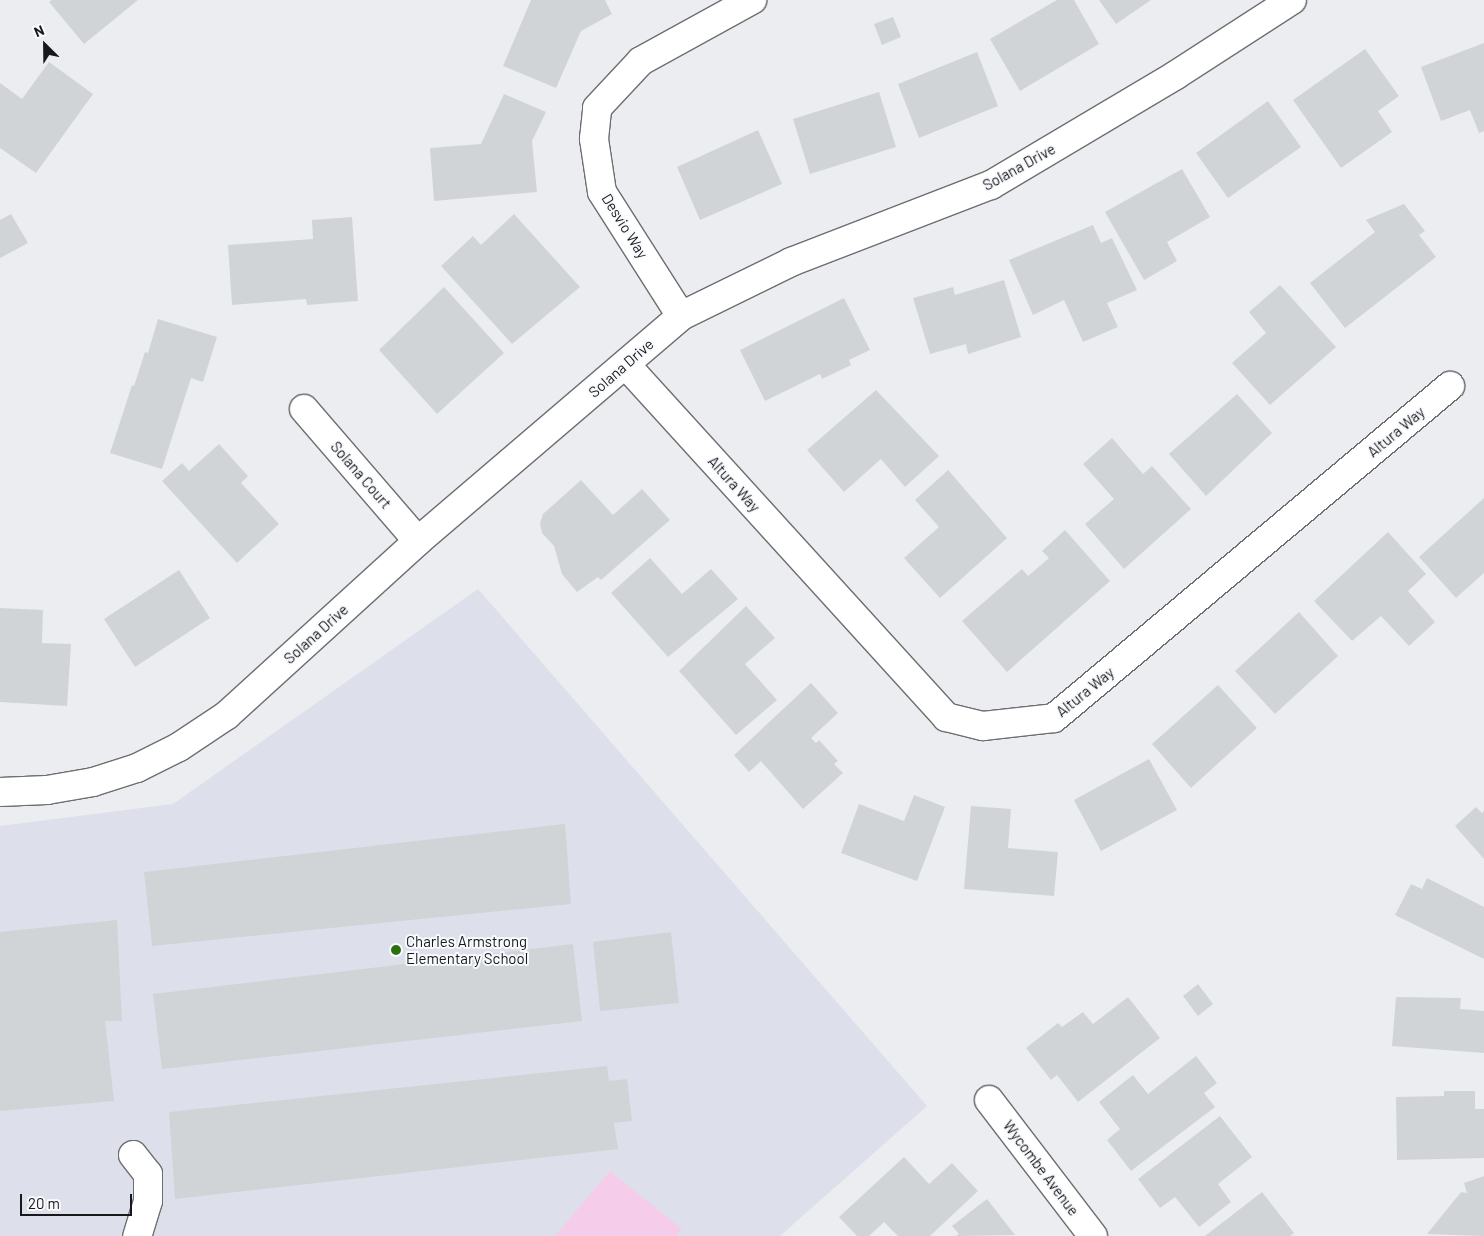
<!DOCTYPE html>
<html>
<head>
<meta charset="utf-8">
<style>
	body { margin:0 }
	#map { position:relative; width:1484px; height:1236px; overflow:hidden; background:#ecedf1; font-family:Barlow,sans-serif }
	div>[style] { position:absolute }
	.built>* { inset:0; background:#dddfea }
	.green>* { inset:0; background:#f5cdeb }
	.building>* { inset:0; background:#d1d4d7 }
	.roads { filter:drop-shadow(1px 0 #6d6e71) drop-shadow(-1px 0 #6d6e71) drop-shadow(0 1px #6d6e71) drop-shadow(0 -1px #6d6e71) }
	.minor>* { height:28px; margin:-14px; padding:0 14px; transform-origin:14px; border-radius:14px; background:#fff }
	.dots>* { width:14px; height:14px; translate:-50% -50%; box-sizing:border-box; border:2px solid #f9fafe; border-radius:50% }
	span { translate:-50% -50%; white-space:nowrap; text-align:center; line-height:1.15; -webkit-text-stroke:4px #f9fafe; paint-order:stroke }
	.street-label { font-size:15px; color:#171819 }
	.poi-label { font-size:15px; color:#171819 }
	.left { translate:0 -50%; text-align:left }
	.north { position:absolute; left:20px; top:20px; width:50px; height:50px; -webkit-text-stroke:4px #f9fafe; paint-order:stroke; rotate:337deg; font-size:14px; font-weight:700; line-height:20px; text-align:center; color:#171819 }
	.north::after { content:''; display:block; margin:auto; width:18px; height:22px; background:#171819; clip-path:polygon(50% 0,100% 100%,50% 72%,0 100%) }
	.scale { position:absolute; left:20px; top:1194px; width:112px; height:22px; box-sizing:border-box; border:2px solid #171819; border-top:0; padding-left:6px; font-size:15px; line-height:18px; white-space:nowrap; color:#171819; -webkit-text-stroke:4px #f9fafe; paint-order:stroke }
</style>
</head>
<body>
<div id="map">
	<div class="built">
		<div style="clip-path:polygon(478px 589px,927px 1106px,780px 1236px,0 1236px,0 826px,173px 804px)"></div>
	</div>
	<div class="green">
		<div style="clip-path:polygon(610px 1171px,682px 1229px,676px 1236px,555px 1236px)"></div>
	</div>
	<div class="building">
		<div style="clip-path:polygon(52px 0,138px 0,84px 44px,49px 2px)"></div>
		<div style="clip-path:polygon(531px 0,605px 0,612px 14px,581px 31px,556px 88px,503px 66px)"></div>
		<div style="clip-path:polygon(1057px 0,1074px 0,1099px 44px,1020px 91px,990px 39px)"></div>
		<div style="clip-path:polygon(1099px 0,1151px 0,1116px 24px)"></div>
		<div style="clip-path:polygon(893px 17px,901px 37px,882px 45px,874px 24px)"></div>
		<div style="clip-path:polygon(1484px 43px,1484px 131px,1479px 133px,1470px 110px,1441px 121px,1421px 67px)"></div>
		<div style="clip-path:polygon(1365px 49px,1399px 96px,1378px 111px,1392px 132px,1341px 168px,1293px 100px)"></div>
		<div style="clip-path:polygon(977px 52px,998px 106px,919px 138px,898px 84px)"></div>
		<div style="clip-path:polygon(49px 62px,93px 94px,36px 173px,0 148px,0 83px,22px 99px)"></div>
		<div style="clip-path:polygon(879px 92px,896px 147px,810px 174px,793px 119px)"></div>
		<div style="clip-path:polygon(504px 94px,546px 112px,532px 141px,537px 192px,434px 201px,430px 148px,481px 144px)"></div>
		<div style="clip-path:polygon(1268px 101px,1301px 147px,1228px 198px,1196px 153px)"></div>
		<div style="clip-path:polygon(758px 130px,782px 184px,700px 220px,677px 167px)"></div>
		<div style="clip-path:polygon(1182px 169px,1210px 217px,1167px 242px,1177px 261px,1144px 280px,1105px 212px)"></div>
		<div style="clip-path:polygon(1404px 204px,1425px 231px,1419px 235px,1436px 257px,1345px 328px,1310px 283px,1375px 232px,1366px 220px)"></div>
		<div style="clip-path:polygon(11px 214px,28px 243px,0 258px,0 220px)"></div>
		<div style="clip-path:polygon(514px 214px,580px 287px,512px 344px,441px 266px,473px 236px,481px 245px)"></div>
		<div style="clip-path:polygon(352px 217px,358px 301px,307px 305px,306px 299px,232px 305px,228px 245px,313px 239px,312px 220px)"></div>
		<div style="clip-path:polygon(1093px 225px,1101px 243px,1112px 238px,1137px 290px,1107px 303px,1118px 327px,1083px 342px,1064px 300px,1033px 315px,1009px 260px)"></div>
		<div style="clip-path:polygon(1004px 280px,1021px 337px,968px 354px,966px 344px,930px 354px,913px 298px,953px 287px,955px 295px)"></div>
		<div style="clip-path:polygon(1280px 285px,1336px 347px,1270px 405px,1232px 363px,1266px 333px,1249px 312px)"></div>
		<div style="clip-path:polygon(444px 287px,504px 353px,437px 414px,379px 350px)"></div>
		<div style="clip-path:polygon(844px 298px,870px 350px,849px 360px,851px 365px,822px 379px,820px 374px,765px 401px,740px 350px)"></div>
		<div style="clip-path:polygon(158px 319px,217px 337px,203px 382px,191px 378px,162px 469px,110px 453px,132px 385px,134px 386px,145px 352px,148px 353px)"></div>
		<div style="clip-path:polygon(876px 390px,939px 456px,905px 487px,881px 459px,844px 492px,807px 450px)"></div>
		<div style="clip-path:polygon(1237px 394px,1272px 433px,1206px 496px,1169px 454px)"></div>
		<div style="clip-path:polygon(1112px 438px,1143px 474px,1152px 466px,1191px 509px,1124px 569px,1085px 524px,1114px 499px,1083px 464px)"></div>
		<div style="clip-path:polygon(219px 444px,248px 476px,241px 483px,279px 524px,237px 563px,162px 481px,182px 463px,189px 471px)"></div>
		<div style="clip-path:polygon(948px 470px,1007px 538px,940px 598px,904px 558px,939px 527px,915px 500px)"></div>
		<div style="clip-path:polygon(581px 480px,613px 515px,642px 489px,670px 520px,601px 580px,598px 577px,577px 592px,562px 574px,554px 546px,542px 533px,540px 523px,543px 514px)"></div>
		<div style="clip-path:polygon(1484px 498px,1484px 573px,1456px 598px,1419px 557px)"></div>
		<div style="clip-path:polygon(1065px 530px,1110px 581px,1007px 672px,962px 621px,1022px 569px,1028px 576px,1049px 558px,1042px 551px)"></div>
		<div style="clip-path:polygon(1388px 532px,1426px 574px,1408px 591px,1435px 622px,1409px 646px,1381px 616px,1352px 641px,1314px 601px)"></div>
		<div style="clip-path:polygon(650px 558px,682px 594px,711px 569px,738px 599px,668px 657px,611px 593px)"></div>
		<div style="clip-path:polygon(179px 570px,210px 618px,135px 667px,104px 619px)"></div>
		<div style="clip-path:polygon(746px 606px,775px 638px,745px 664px,777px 700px,736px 735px,679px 671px)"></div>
		<div style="clip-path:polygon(0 608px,43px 610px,42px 643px,71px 644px,67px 706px,0 702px)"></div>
		<div style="clip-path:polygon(1299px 612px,1338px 656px,1275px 714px,1235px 671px)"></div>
		<div style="clip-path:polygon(811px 683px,838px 713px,811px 738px,816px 743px,819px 740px,838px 761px,834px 764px,843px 773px,803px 809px,761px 761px,749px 772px,734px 755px)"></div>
		<div style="clip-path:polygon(1218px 685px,1257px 728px,1191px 788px,1152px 744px)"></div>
		<div style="clip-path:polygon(1149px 759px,1177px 810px,1101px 851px,1074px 800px)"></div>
		<div style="clip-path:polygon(914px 795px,945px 807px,917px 881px,841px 853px,859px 804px,904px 821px)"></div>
		<div style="clip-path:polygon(971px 806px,1011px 809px,1008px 848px,1058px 852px,1054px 896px,964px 889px)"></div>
		<div style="clip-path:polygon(1476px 807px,1482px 813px,1484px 810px,1484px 859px,1455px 826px)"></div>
		<div style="clip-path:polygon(565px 824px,571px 904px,152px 946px,144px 872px)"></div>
		<div style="clip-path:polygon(1427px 878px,1484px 907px,1484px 959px,1395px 915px,1411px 884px,1422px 889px)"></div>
		<div style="clip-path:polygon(117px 920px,122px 1021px,105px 1021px,114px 1101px,0 1111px,0 932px)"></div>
		<div style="clip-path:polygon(671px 932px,679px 1003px,600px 1011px,593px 942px)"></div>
		<div style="clip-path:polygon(573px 944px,582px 1021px,162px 1069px,153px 994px)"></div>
		<div style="clip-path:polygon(1198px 984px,1213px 1004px,1198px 1016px,1183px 996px)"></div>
		<div style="clip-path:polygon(1128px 997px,1160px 1038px,1078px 1102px,1057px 1075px,1051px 1080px,1026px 1048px,1058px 1023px,1062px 1027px,1083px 1012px,1093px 1024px)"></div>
		<div style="clip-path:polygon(1396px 997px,1461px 998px,1460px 1009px,1484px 1011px,1484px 1053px,1392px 1046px)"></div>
		<div style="clip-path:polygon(1196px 1056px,1217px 1083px,1204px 1093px,1215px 1107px,1131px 1171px,1107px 1140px,1120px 1129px,1099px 1102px,1133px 1075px,1148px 1094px)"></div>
		<div style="clip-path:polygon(607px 1066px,609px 1081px,627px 1079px,632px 1121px,614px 1123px,618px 1149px,175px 1199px,169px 1112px)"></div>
		<div style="clip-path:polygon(1444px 1091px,1475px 1091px,1475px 1109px,1484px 1109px,1484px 1158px,1397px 1160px,1396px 1097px,1444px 1096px)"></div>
		<div style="clip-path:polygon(1220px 1116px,1252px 1157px,1218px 1184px,1231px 1202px,1199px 1227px,1175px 1197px,1160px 1208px,1138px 1179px)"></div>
		<div style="clip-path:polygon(904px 1157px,929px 1184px,952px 1163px,978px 1191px,930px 1236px,898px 1236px,884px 1222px,869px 1236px,857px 1236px,839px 1217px)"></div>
		<div style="clip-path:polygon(1484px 1176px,1484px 1236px,1427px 1234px,1461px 1192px,1467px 1193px,1464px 1183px)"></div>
		<div style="clip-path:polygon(1262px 1192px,1294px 1233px,1290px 1236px,1205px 1236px)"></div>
		<div style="clip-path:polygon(987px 1199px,1015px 1235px,956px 1236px,959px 1234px,952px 1226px)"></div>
	</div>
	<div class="roads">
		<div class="minor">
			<div style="left:681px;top:316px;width:147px;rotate:-122.5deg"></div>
			<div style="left:602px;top:192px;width:54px;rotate:-98.6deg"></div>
			<div style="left:594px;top:139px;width:31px;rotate:-84deg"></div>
			<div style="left:597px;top:108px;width:64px;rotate:-46.9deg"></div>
			<div style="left:641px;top:61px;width:127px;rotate:-28.8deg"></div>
			<div style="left:626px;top:365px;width:476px;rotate:47.7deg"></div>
			<div style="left:946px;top:717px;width:38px;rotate:14deg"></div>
			<div style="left:983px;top:726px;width:71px;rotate:-6.4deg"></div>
			<div style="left:1054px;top:718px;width:517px;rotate:-39.98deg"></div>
			<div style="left:304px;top:409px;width:174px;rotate:49.2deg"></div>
			<div style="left:0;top:792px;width:47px;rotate:-2.4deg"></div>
			<div style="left:47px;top:790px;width:47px;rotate:-9.9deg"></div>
			<div style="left:93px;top:782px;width:46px;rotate:-17.7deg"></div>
			<div style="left:137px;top:768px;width:47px;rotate:-26.6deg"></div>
			<div style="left:179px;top:747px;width:58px;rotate:-33.7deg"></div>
			<div style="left:227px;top:715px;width:258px;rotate:-42.3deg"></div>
			<div style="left:418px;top:541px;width:346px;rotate:-40.5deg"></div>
			<div style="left:681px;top:316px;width:123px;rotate:-26.1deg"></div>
			<div style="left:791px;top:262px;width:214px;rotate:-21.1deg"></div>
			<div style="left:991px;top:185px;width:215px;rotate:-30.7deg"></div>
			<div style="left:1176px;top:75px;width:138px;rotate:-32.9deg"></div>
			<div style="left:989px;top:1100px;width:171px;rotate:52.6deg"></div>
			<div style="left:133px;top:1155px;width:24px;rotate:52deg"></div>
			<div style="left:148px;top:1174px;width:27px;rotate:90deg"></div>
			<div style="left:148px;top:1201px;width:37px;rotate:107deg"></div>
		</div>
	</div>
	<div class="dots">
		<div style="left:396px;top:950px;background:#2a700f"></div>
	</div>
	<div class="street-label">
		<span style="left:1019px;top:167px;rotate:-29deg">Solana Drive</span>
		<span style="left:625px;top:226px;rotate:58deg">Desvio Way</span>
		<span style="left:621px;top:368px;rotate:-41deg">Solana Drive</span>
		<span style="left:1396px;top:432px;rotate:-40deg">Altura Way</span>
		<span style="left:361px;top:475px;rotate:49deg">Solana Court</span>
		<span style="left:734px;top:484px;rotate:48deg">Altura Way</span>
		<span style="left:316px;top:634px;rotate:-42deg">Solana Drive</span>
		<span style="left:1085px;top:692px;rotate:-39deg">Altura Way</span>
		<span style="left:1041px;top:1168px;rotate:53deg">Wycombe Avenue</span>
	</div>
	<div class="poi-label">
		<span class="left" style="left:406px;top:950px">Charles Armstrong<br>Elementary School</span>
	</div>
	<div class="north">N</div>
	<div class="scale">20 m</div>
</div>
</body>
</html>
